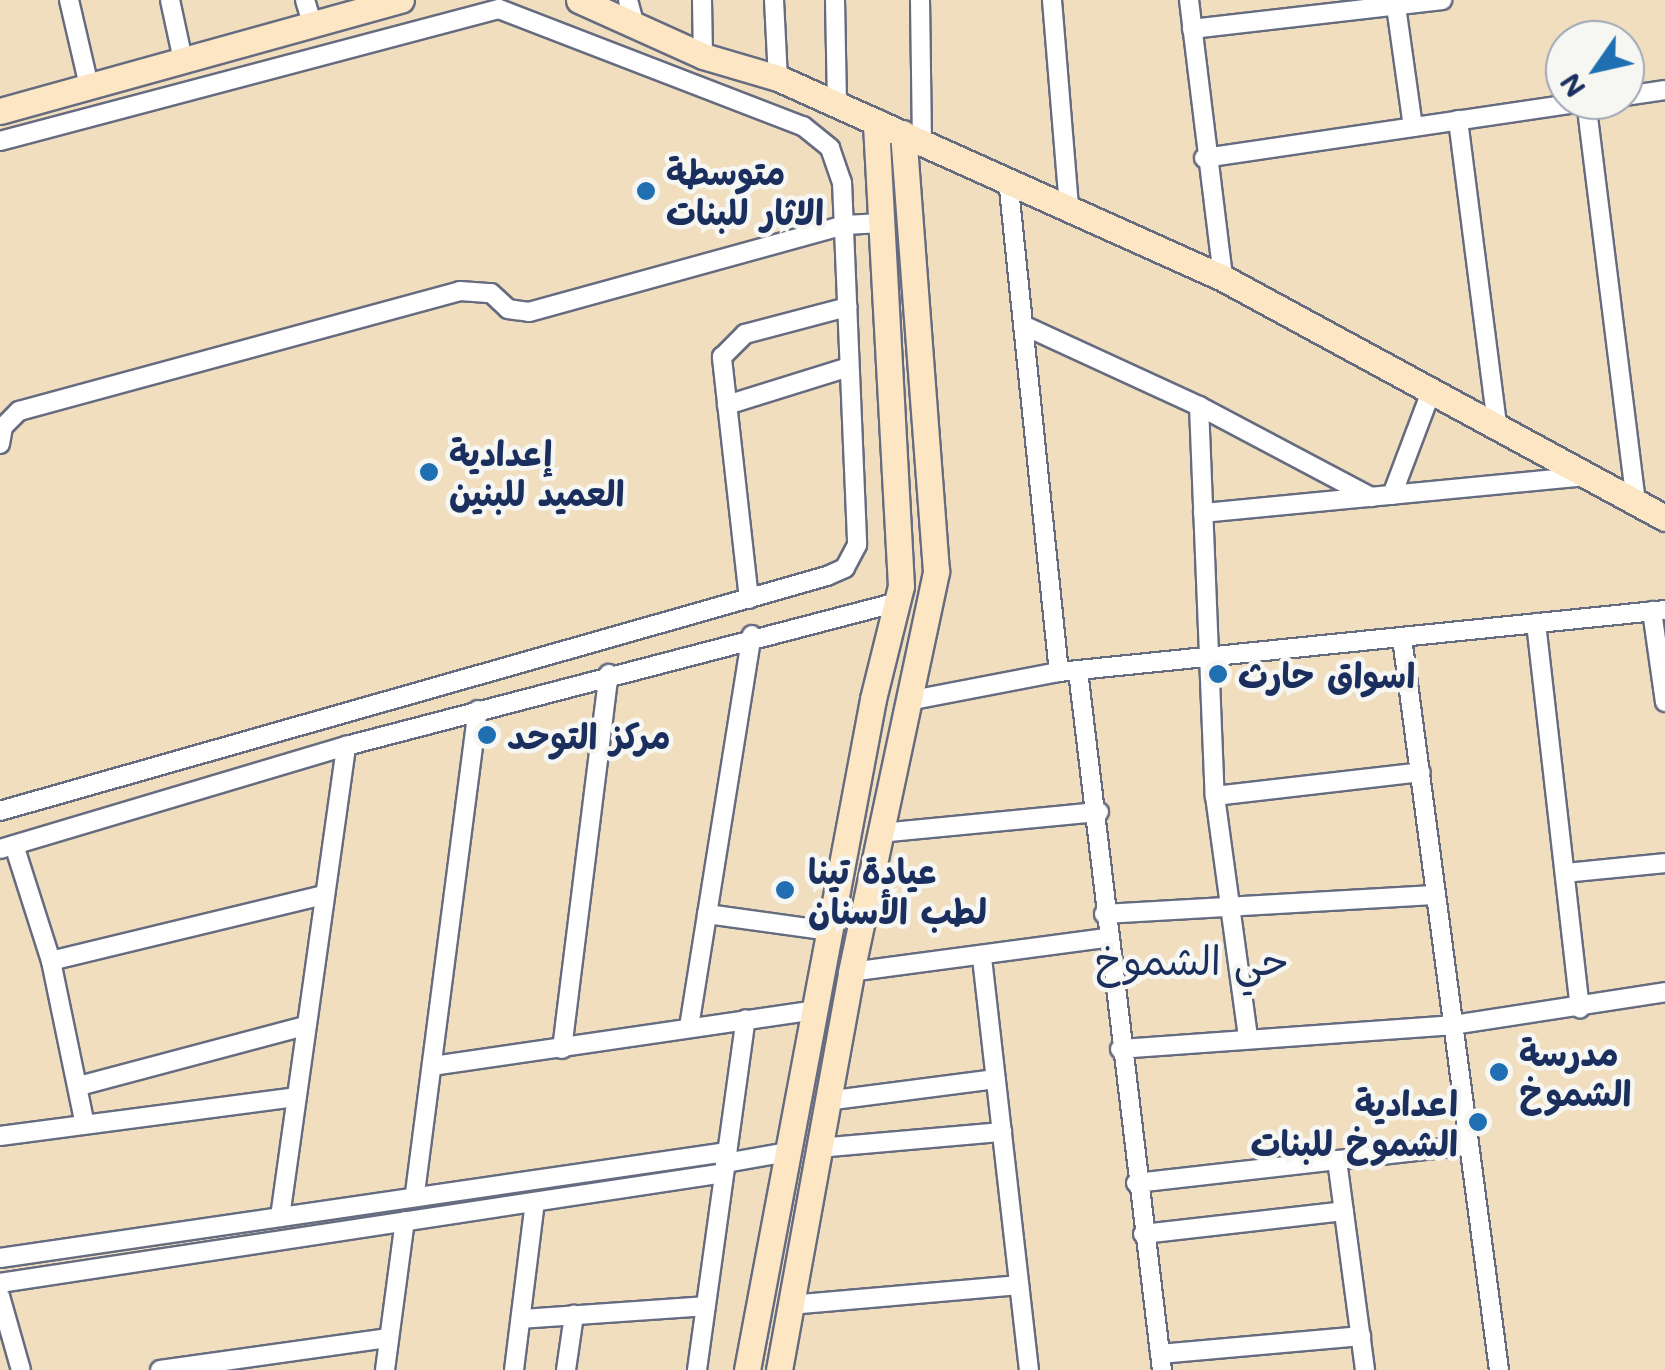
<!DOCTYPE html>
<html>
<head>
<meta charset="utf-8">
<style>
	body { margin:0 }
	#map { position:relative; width:1665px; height:1370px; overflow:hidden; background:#f1debf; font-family:Mali,"Playpen Sans Arabic",sans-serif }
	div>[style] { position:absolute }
	.roads { filter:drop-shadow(2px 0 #666c80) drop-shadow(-2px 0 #666c80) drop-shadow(0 2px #666c80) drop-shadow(0 -2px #666c80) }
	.street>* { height:18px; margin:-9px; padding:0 9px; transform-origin:9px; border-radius:9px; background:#fff }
	.secondary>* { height:25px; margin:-12.5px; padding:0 12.5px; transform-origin:12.5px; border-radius:12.5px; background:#fce6c4 }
	.dots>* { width:28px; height:28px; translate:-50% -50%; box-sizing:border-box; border:5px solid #f6f6f2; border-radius:50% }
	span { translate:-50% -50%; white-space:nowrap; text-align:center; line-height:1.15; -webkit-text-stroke:9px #f6f6f2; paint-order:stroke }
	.poi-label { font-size:35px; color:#1b2f5e; font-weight:700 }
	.left { translate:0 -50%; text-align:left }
	.right { translate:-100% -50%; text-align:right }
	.quarter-label { font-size:40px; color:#1b2f5e }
	.north { position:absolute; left:1545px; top:20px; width:100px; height:100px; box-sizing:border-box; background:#f6f6f2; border:2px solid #9ea6b7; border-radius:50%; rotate:236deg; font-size:28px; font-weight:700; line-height:40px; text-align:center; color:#1b2f5e }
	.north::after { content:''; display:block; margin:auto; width:35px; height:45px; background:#1f6fb2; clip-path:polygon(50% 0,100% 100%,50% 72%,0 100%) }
</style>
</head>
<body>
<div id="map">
	<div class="roads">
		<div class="street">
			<div style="left:69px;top:0;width:88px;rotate:76.9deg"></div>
			<div style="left:170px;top:0;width:61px;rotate:77.8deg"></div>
			<div style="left:305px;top:0;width:27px;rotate:73deg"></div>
			<div style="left:628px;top:0;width:24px;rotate:75deg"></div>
			<div style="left:702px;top:0;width:56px;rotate:89deg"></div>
			<div style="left:774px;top:0;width:78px;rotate:87.1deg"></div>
			<div style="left:835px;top:0;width:105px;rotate:88.9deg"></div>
			<div style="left:920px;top:0;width:141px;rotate:89.2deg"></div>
			<div style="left:1052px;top:0;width:207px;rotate:85.3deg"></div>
			<div style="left:1189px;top:0;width:280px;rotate:83deg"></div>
			<div style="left:1396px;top:6px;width:122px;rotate:82deg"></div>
			<div style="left:1192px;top:29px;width:252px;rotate:-6.6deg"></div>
			<div style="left:1625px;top:96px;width:40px;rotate:-8.5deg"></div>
			<div style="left:1586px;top:101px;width:404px;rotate:82.9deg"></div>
			<div style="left:1458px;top:120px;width:305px;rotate:82.7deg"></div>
			<div style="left:0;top:141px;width:516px;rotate:-14.82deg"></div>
			<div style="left:499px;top:9px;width:326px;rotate:21.1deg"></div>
			<div style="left:803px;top:126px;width:35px;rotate:39deg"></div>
			<div style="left:830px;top:148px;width:36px;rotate:71deg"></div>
			<div style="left:842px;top:182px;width:363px;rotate:87.6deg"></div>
			<div style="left:857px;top:545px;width:26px;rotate:118deg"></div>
			<div style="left:845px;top:568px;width:20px;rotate:156deg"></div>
			<div style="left:827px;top:576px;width:860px;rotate:164.14deg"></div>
			<div style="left:1204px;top:158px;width:396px;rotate:-8.4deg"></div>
			<div style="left:1008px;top:179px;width:496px;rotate:84.1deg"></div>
			<div style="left:1025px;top:326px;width:192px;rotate:24.7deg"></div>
			<div style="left:1199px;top:406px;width:195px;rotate:27.9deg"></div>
			<div style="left:727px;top:405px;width:125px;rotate:-17.3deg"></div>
			<div style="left:1199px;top:406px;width:390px;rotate:87.7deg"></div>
			<div style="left:1215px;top:796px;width:244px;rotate:82.2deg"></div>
			<div style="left:0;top:444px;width:17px;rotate:-80deg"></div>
			<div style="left:3px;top:427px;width:23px;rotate:-45deg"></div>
			<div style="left:19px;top:411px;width:457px;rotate:-15.2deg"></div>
			<div style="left:460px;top:291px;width:31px;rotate:4deg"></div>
			<div style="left:491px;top:293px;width:23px;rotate:43deg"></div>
			<div style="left:508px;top:309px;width:21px;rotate:8deg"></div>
			<div style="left:529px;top:312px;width:328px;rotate:-15.4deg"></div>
			<div style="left:845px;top:225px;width:37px;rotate:-3deg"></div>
			<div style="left:1392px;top:495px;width:113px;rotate:-69.3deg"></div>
			<div style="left:1203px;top:513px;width:379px;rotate:-5.5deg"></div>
			<div style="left:749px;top:599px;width:244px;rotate:-96.4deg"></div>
			<div style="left:722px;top:357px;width:33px;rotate:-45deg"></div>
			<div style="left:745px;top:334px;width:106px;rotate:-14.8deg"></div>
			<div style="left:1652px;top:611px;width:92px;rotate:81.9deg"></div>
			<div style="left:1536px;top:623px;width:388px;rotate:83.5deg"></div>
			<div style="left:1402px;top:638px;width:738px;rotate:82.45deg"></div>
			<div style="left:1078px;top:671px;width:704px;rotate:83.15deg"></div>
			<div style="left:908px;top:701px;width:154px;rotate:-10.9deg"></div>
			<div style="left:1059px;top:672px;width:609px;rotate:-5.84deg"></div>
			<div style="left:1215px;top:796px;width:207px;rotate:-6.6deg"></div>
			<div style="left:880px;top:833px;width:220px;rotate:-5.5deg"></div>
			<div style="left:14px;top:845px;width:122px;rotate:72.3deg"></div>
			<div style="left:51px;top:961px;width:162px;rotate:78.3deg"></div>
			<div style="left:0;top:849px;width:361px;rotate:-16.6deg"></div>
			<div style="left:346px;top:746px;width:570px;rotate:-14.62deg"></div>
			<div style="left:1565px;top:873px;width:100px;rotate:-5.7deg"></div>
			<div style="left:707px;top:914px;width:123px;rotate:7.9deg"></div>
			<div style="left:1104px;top:914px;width:330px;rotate:-3.3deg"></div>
			<div style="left:982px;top:958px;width:415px;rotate:83.5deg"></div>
			<div style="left:51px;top:961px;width:281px;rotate:-13.6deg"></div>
			<div style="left:851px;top:972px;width:258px;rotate:-7.6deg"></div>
			<div style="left:689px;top:1027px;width:397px;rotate:-80.9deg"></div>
			<div style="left:562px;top:1049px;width:378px;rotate:-82.9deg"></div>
			<div style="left:1120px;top:1049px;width:334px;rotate:-4.1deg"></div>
			<div style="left:1453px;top:1025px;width:215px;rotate:-8.8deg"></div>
			<div style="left:432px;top:1066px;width:387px;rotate:-8.3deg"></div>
			<div style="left:79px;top:1086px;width:234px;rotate:-14.9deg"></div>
			<div style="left:826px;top:1101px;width:171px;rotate:-7.4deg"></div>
			<div style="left:0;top:1136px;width:298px;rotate:-7.5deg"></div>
			<div style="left:818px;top:1148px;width:185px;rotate:-5deg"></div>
			<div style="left:1337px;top:1160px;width:212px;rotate:82.4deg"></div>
			<div style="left:725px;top:1163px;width:64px;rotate:-9.9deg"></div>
			<div style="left:1136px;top:1183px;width:335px;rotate:-6.5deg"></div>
			<div style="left:415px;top:1193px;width:487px;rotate:-82.6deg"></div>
			<div style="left:280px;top:1217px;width:476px;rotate:-82deg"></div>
			<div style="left:1143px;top:1234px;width:202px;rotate:-6.5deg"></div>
			<div style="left:0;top:1258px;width:735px;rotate:-8.3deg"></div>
			<div style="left:0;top:1283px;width:732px;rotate:-8.64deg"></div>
			<div style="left:0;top:1296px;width:77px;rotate:74.2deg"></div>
			<div style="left:790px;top:1305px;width:230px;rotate:-5deg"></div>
			<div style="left:521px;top:1319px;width:185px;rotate:-4deg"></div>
			<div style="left:1160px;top:1354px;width:202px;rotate:-5.1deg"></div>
			<div style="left:160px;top:1370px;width:231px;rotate:-8deg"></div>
			<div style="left:385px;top:1370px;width:150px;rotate:-82.4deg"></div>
			<div style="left:514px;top:1370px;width:169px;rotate:-82.9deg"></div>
			<div style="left:566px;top:1370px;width:56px;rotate:-81.7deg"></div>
			<div style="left:697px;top:1370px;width:354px;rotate:-82.1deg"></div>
		</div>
		<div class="secondary">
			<div style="left:579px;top:0;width:136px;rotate:24.3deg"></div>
			<div style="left:703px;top:56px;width:78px;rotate:16.3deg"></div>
			<div style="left:778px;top:78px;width:488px;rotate:24.2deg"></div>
			<div style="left:1223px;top:278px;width:503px;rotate:28.5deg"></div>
			<div style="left:0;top:111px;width:416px;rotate:-15.5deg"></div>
			<div style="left:747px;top:1370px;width:683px;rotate:-79.36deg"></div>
			<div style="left:873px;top:699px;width:116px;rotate:-76.1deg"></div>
			<div style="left:901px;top:586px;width:465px;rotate:-93.1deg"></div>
			<div style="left:779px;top:1370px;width:404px;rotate:-79.7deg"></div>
			<div style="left:851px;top:972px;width:410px;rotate:-78deg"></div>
			<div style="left:936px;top:571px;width:439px;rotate:-94.3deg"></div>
		</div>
	</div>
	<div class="dots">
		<div style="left:646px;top:191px;background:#1f6fb2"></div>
		<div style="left:429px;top:472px;background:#1f6fb2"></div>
		<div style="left:1218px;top:674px;background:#1f6fb2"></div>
		<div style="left:487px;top:735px;background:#1f6fb2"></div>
		<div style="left:785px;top:890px;background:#1f6fb2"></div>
		<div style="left:1499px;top:1072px;background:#1f6fb2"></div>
		<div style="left:1478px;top:1122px;background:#1f6fb2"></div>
	</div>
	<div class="poi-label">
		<span class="left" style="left:666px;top:191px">متوسطة<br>الاثار للبنات</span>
		<span class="left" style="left:449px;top:472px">إعدادية<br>العميد للبنين</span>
		<span class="left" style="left:1238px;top:674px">اسواق حارث</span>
		<span class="left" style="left:507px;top:735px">مركز التوحد</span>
		<span class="left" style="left:808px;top:890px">عيادة تينا<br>لطب الأسنان</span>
		<span class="left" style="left:1519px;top:1072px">مدرسة<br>الشموخ</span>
		<span class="right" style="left:1458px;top:1122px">اعدادية<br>الشموخ للبنات</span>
	</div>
	<div class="quarter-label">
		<span style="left:1192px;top:959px">حي الشموخ</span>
	</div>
	<div class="north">N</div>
</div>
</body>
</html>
